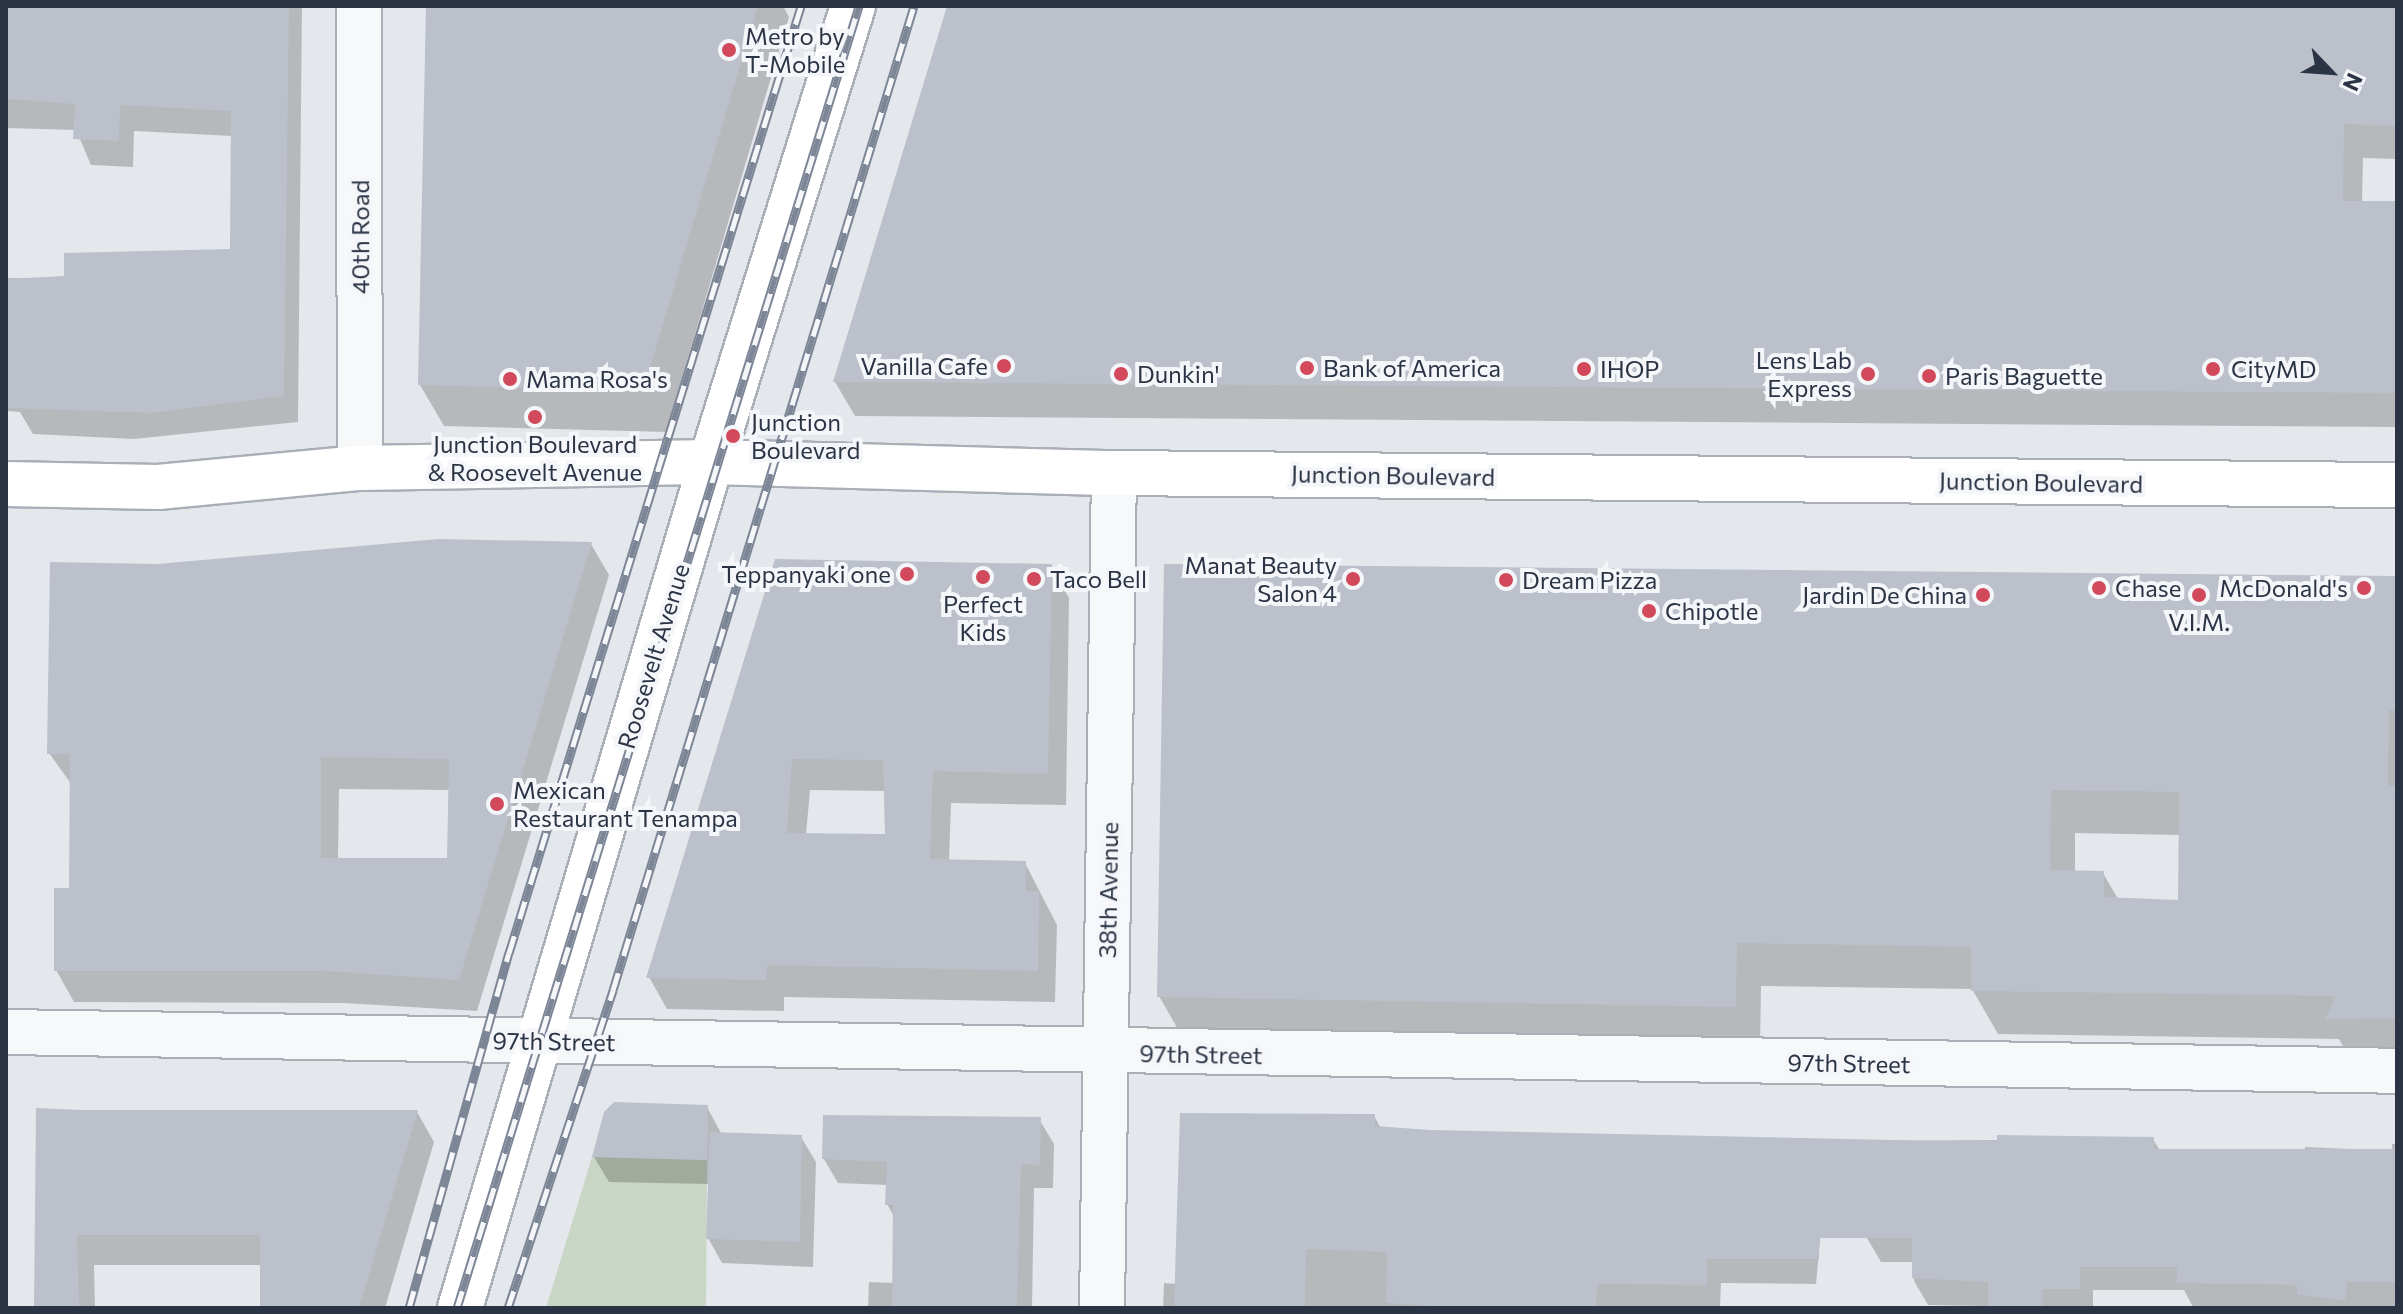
<!DOCTYPE html>
<html>
<head>
<meta charset="utf-8">
<style>
	body { margin:0 }
	#map { position:relative; width:2403px; height:1314px; overflow:hidden; background:#e4e7ec; font-family:Commissioner,sans-serif }
	div>[style] { position:absolute }
	.green>* { inset:0; background:#c9d6c5 }
	.shadow>* { inset:0; background:#0003 }
	.building>* { inset:0; background:#bbc0ca }
	.roads { filter:drop-shadow(2px 0 #a9aeb7) drop-shadow(-2px 0 #a9aeb7) drop-shadow(0 2px #a9aeb7) drop-shadow(0 -2px #a9aeb7) }
	.minor>* { height:44px; margin:-22px; padding:0 22px; transform-origin:22px; border-radius:22px; background:#f7f8fa }
	.secondary>* { height:44px; margin:-22px; padding:0 22px; transform-origin:22px; border-radius:22px; background:#fff }
	.rail>* { height:9px; margin-top:-4.5px; transform-origin:0; background:repeating-linear-gradient(90deg,#f4f6f9 0 18px,#7d8696 0 36px); box-sizing:border-box; border-block:2px solid #7d8696 }
	.dots>* { width:22px; height:22px; translate:-50% -50%; box-sizing:border-box; border:4px solid #f4f6f9; border-radius:50% }
	span { translate:-50% -50%; white-space:nowrap; text-align:center; line-height:1.15; -webkit-text-stroke:8px #f4f6f9; paint-order:stroke }
	.poi-label { font-size:24px; color:#2b3445 }
	.left { translate:0 -50%; text-align:left }
	.right { translate:-100% -50%; text-align:right }
	.street-label { font-size:24px; color:#2b3445 }
	.frame { position:absolute; inset:0; border:8px solid #2b3445; pointer-events:none }
	.north { position:absolute; left:2291px; top:32px; width:80px; height:80px; -webkit-text-stroke:6px #f4f6f9; paint-order:stroke; rotate:115deg; font-size:22px; font-weight:700; line-height:32px; text-align:center; color:#2b3445 }
	.north::after { content:''; display:block; margin:auto; width:28px; height:36px; background:#2b3445; clip-path:polygon(50% 0,100% 100%,50% 72%,0 100%) }
</style>
</head>
<body>
<div id="map">
	<div class="green">
		<div style="clip-path:polygon(592px 1157px,707px 1160px,706px 1308px,546px 1308px)"></div>
	</div>
	<div class="shadow">
		<div style="clip-path:polygon(6px 6px,302px 6px,298px 422px,134px 439px,33px 434px,20px 412px,6px 411px,6px 278px,66px 278px,232px 251px,233px 136px,134px 131px,133px 167px,91px 165px,76px 130px,6px 128px)"></div>
		<div style="clip-path:polygon(428px 6px,783px 6px,789px 17px,666px 432px,444px 426px,420px 385px)"></div>
		<div style="clip-path:polygon(948px 6px,2397px 6px,2397px 159px,2363px 158px,2362px 203px,2397px 203px,2397px 427px,855px 416px,835px 382px)"></div>
		<div style="clip-path:polygon(evenodd,591px 544px,609px 575px,477px 1011px,344px 1003px,74px 1002px,56px 970px,71px 890px,72px 785px,49px 753px,158px 566px,591px 544px,339px 789px,450px 790px,449px 860px,338px 860px,339px 789px)"></div>
		<div style="clip-path:polygon(evenodd,776px 561px,1051px 566px,1069px 598px,1066px 805px,951px 803px,949px 862px,1025px 863px,1057px 925px,1055px 1002px,784px 997px,784px 1011px,667px 1009px,649px 977px,776px 561px,810px 790px,886px 791px,887px 837px,806px 835px,810px 790px)"></div>
		<div style="clip-path:polygon(evenodd,2397px 580px,2397px 1064px,2352px 1062px,2339px 1039px,1998px 1034px,1972px 989px,1761px 986px,1760px 1050px,1184px 1040px,1159px 996px,2397px 580px,2075px 833px,2180px 835px,2180px 902px,2118px 899px,2103px 873px,2075px 872px,2075px 833px)"></div>
		<div style="clip-path:polygon(707px 1107px,721px 1133px,801px 1137px,816px 1162px,813px 1267px,722px 1263px,708px 1238px,710px 1184px,609px 1182px,594px 1157px)"></div>
		<div style="clip-path:polygon(38px 1110px,417px 1112px,434px 1142px,385px 1308px,262px 1308px,262px 1265px,94px 1265px,95px 1308px,36px 1308px)"></div>
		<div style="clip-path:polygon(1374px 1116px,1381px 1128px,1827px 1164px,1816px 1284px,1721px 1283px,1720px 1308px,1163px 1308px,1164px 1283px,1177px 1284px)"></div>
		<div style="clip-path:polygon(1039px 1119px,1054px 1144px,1053px 1188px,1034px 1188px,1032px 1308px,868px 1308px,869px 1282px,894px 1283px,895px 1218px,887px 1204px,888px 1185px,838px 1183px,824px 1159px)"></div>
		<div style="clip-path:polygon(2153px 1139px,2160px 1151px,2305px 1154px,2305px 1147px,2392px 1151px,2392px 1144px,2397px 1144px,2397px 1308px,2193px 1307px,2184px 1290px,2093px 1290px,2093px 1308px,1928px 1305px,1914px 1281px,1914px 1262px,1881px 1262px,1867px 1238px,1860px 1141px)"></div>
	</div>
	<div class="building">
		<div style="clip-path:polygon(6px 6px,289px 6px,284px 396px,152px 413px,6px 408px,6px 279px,64px 276px,64px 253px,230px 249px,231px 111px,120px 105px,119px 141px,73px 139px,75px 104px,6px 99px)"></div>
		<div style="clip-path:polygon(426px 6px,758px 6px,643px 391px,418px 385px)"></div>
		<div style="clip-path:polygon(947px 6px,2397px 6px,2397px 126px,2344px 124px,2343px 201px,2397px 201px,2397px 393px,833px 382px)"></div>
		<div style="clip-path:polygon(evenodd,438px 539px,592px 542px,459px 980px,325px 971px,54px 971px,54px 888px,69px 888px,70px 754px,47px 754px,50px 562px,158px 564px,438px 539px,321px 757px,449px 759px,447px 858px,321px 858px,321px 757px)"></div>
		<div style="clip-path:polygon(evenodd,775px 559px,1052px 564px,1048px 774px,933px 771px,930px 859px,1026px 861px,1026px 891px,1039px 891px,1038px 971px,767px 965px,766px 980px,646px 978px,775px 559px,792px 759px,883px 760px,885px 834px,787px 833px,792px 759px)"></div>
		<div style="clip-path:polygon(evenodd,1164px 564px,2397px 576px,2397px 711px,2389px 710px,2388px 785px,2397px 786px,2397px 1018px,2325px 1019px,2336px 996px,1971px 991px,1971px 947px,1863px 945px,1737px 943px,1736px 1007px,1157px 997px,1164px 564px,2051px 790px,2179px 792px,2178px 900px,2104px 897px,2104px 871px,2050px 870px,2051px 790px)"></div>
		<div style="clip-path:polygon(614px 1102px,708px 1105px,707px 1160px,592px 1157px,604px 1112px)"></div>
		<div style="clip-path:polygon(36px 1108px,82px 1110px,418px 1110px,359px 1308px,260px 1308px,260px 1235px,77px 1235px,79px 1308px,34px 1308px)"></div>
		<div style="clip-path:polygon(1180px 1113px,1375px 1114px,1375px 1126px,1430px 1130px,1937px 1141px,1997px 1141px,1997px 1135px,2154px 1137px,2154px 1149px,2397px 1149px,2397px 1282px,2347px 1282px,2345px 1301px,2297px 1294px,2297px 1285px,2177px 1283px,2177px 1267px,2080px 1267px,2080px 1289px,2043px 1289px,2042px 1308px,1988px 1308px,1988px 1282px,1912px 1278px,1912px 1238px,1819px 1238px,1819px 1259px,1707px 1259px,1707px 1285px,1597px 1284px,1596px 1308px,1462px 1308px,1386px 1303px,1387px 1252px,1306px 1249px,1305px 1308px,1174px 1308px)"></div>
		<div style="clip-path:polygon(823px 1115px,1041px 1117px,1040px 1165px,1021px 1164px,1017px 1308px,892px 1308px,893px 1205px,885px 1205px,887px 1162px,822px 1159px)"></div>
		<div style="clip-path:polygon(710px 1132px,802px 1135px,800px 1242px,706px 1239px)"></div>
	</div>
	<div class="roads">
		<div class="minor">
			<div style="left:359px;top:6px;width:462px;rotate:89.9deg"></div>
			<div style="left:6px;top:1032px;width:2391px;rotate:0.93deg"></div>
			<div style="left:1102px;top:1308px;width:835px;rotate:-89.18deg"></div>
		</div>
		<div class="secondary">
			<div style="left:6px;top:484px;width:152px;rotate:1.1deg"></div>
			<div style="left:158px;top:487px;width:203px;rotate:-5.4deg"></div>
			<div style="left:360px;top:468px;width:351px;rotate:-1deg"></div>
			<div style="left:711px;top:462px;width:403px;rotate:1.6deg"></div>
			<div style="left:1114px;top:473px;width:1283px;rotate:0.54deg"></div>
			<div style="left:460px;top:1308px;width:882px;rotate:-73.47deg"></div>
			<div style="left:711px;top:462px;width:478px;rotate:-72.7deg"></div>
		</div>
	</div>
	<div class="rail">
		<div style="left:409px;top:1308px;width:369px;rotate:-74.3deg"></div>
		<div style="left:509px;top:953px;width:991px;rotate:-72.86deg"></div>
		<div style="left:457px;top:1308px;width:1363px;rotate:-72.84deg"></div>
		<div style="left:508px;top:1308px;width:335px;rotate:-71.7deg"></div>
		<div style="left:613px;top:990px;width:1029px;rotate:-72.99deg"></div>
	</div>
	<div class="dots">
		<div style="left:729px;top:50px;background:#d1495b"></div>
		<div style="left:1004px;top:366px;background:#d1495b"></div>
		<div style="left:1307px;top:368px;background:#d1495b"></div>
		<div style="left:1584px;top:369px;background:#d1495b"></div>
		<div style="left:2213px;top:369px;background:#d1495b"></div>
		<div style="left:1121px;top:374px;background:#d1495b"></div>
		<div style="left:1868px;top:374px;background:#d1495b"></div>
		<div style="left:1929px;top:376px;background:#d1495b"></div>
		<div style="left:510px;top:379px;background:#d1495b"></div>
		<div style="left:535px;top:417px;background:#d1495b"></div>
		<div style="left:733px;top:436px;background:#d1495b"></div>
		<div style="left:907px;top:574px;background:#d1495b"></div>
		<div style="left:983px;top:577px;background:#d1495b"></div>
		<div style="left:1034px;top:579px;background:#d1495b"></div>
		<div style="left:1353px;top:579px;background:#d1495b"></div>
		<div style="left:1506px;top:580px;background:#d1495b"></div>
		<div style="left:2099px;top:588px;background:#d1495b"></div>
		<div style="left:2364px;top:588px;background:#d1495b"></div>
		<div style="left:1983px;top:595px;background:#d1495b"></div>
		<div style="left:2199px;top:595px;background:#d1495b"></div>
		<div style="left:1649px;top:611px;background:#d1495b"></div>
		<div style="left:497px;top:804px;background:#d1495b"></div>
	</div>
	<div class="poi-label">
		<span class="left" style="left:745px;top:50px">Metro by<br>T-Mobile</span>
		<span class="right" style="left:1852px;top:374px">Lens Lab<br>Express</span>
		<span class="right" style="left:988px;top:366px">Vanilla Cafe</span>
		<span class="left" style="left:1323px;top:368px">Bank of America</span>
		<span class="left" style="left:1600px;top:369px">IHOP</span>
		<span class="left" style="left:2231px;top:369px">CityMD</span>
		<span class="left" style="left:1137px;top:374px">Dunkin'</span>
		<span class="left" style="left:1945px;top:376px">Paris Baguette</span>
		<span class="left" style="left:526px;top:379px">Mama Rosa's</span>
		<span class="left" style="left:751px;top:436px">Junction<br>Boulevard</span>
		<span style="left:535px;top:458px">Junction Boulevard<br>&amp; Roosevelt Avenue</span>
		<span class="right" style="left:1337px;top:579px">Manat Beauty<br>Salon 4</span>
		<span class="right" style="left:891px;top:574px">Teppanyaki one</span>
		<span class="left" style="left:1050px;top:579px">Taco Bell</span>
		<span class="left" style="left:1522px;top:580px">Dream Pizza</span>
		<span class="left" style="left:2115px;top:588px">Chase</span>
		<span class="right" style="left:2348px;top:588px">McDonald's</span>
		<span class="right" style="left:1967px;top:595px">Jardin De China</span>
		<span style="left:983px;top:618px">Perfect<br>Kids</span>
		<span class="left" style="left:1665px;top:611px">Chipotle</span>
		<span style="left:2199px;top:622px">V.I.M.</span>
		<span class="left" style="left:513px;top:804px">Mexican<br>Restaurant Tenampa</span>
	</div>
	<div class="street-label">
		<span style="left:360px;top:237px;rotate:-90deg">40th Road</span>
		<span style="left:1393px;top:475px;rotate:1deg">Junction Boulevard</span>
		<span style="left:2041px;top:482px;rotate:1deg">Junction Boulevard</span>
		<span style="left:653px;top:656px;rotate:-73deg">Roosevelt Avenue</span>
		<span style="left:1108px;top:890px;rotate:-89deg">38th Avenue</span>
		<span style="left:554px;top:1041px;rotate:1deg">97th Street</span>
		<span style="left:1201px;top:1054px;rotate:1deg">97th Street</span>
		<span style="left:1849px;top:1063px;rotate:1deg">97th Street</span>
	</div>
	<div class="frame"></div>
	<div class="north">N</div>
</div>
</body>
</html>
